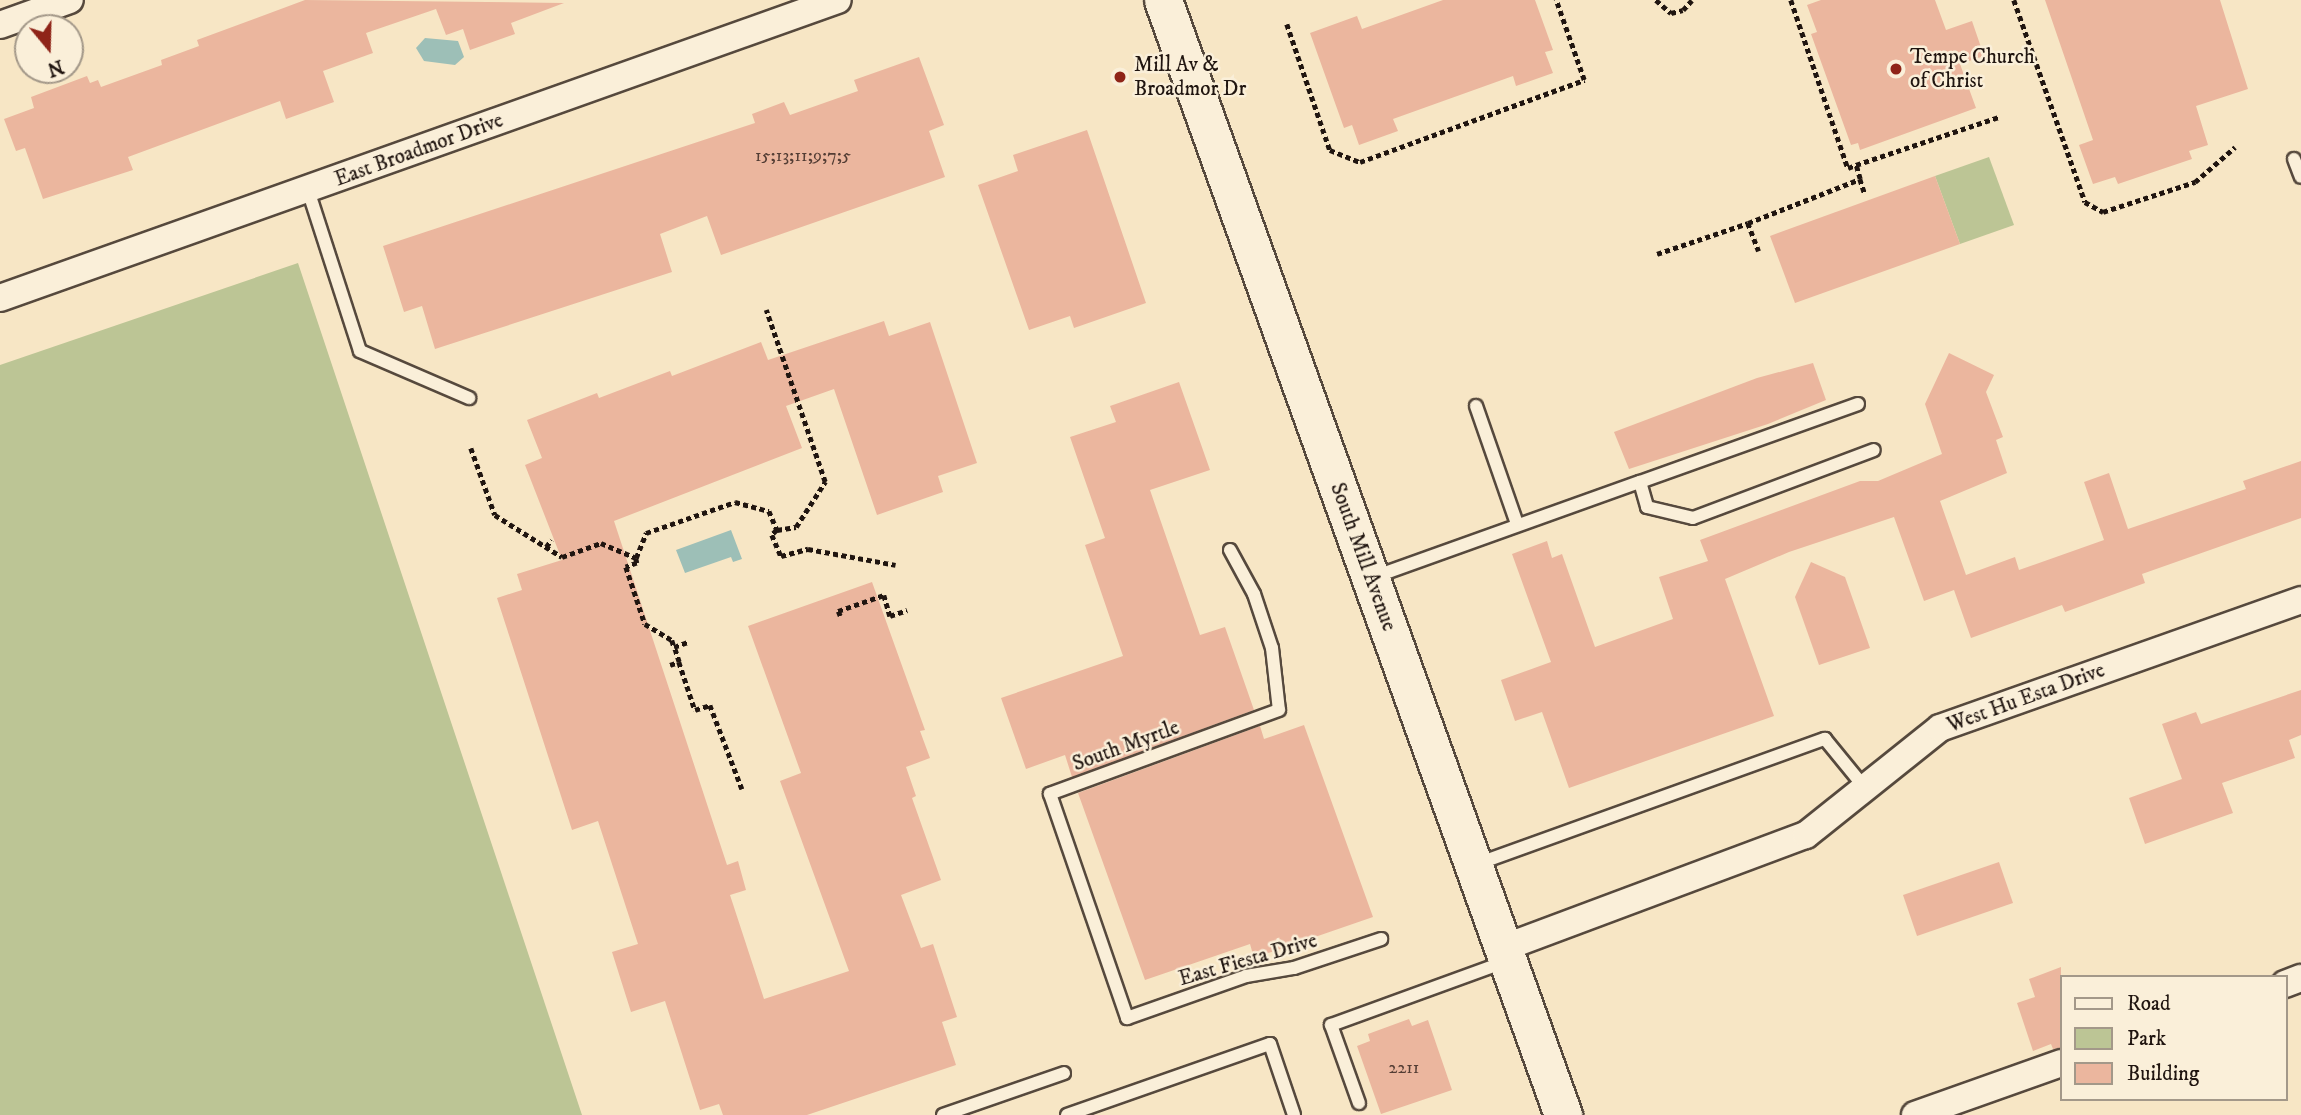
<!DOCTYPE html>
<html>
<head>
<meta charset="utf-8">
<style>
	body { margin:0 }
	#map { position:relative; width:2301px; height:1115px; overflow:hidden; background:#f7e6c5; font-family:"IM FELL DW Pica",serif }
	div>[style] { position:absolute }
	.green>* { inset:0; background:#bcc595 }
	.water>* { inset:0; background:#9dbfb7 }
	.building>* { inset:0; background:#ebb69e }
	.path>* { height:4.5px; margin-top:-2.25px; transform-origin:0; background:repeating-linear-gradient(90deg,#201510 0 5px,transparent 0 8.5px) }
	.roads { filter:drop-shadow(2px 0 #56493d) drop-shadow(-2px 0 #56493d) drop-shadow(0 2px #56493d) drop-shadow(0 -2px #56493d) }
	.service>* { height:12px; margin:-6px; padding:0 6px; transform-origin:6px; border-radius:6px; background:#faefd9 }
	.minor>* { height:26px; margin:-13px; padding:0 13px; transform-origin:13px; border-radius:13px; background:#faefd9 }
	.secondary>* { height:37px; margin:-18.5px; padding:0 18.5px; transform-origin:18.5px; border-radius:18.5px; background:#faefd9 }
	.dots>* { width:19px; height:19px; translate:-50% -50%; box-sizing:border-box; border:4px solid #faefd9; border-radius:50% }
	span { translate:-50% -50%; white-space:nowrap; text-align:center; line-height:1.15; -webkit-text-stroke:5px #faefd9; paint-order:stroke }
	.number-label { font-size:18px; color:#533d34 }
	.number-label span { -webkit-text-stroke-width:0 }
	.poi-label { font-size:21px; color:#201510 }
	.left { translate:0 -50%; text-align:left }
	.street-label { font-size:21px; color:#201510 }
	.legend { position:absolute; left:2060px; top:975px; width:228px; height:126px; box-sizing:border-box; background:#faefd9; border:2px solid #a39889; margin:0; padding:9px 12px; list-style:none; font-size:21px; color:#201510 }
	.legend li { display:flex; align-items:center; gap:14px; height:35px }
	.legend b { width:35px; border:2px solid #a39889 }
	.north { position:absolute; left:14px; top:14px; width:70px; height:70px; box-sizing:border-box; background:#faefd9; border:2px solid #a39889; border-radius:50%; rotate:161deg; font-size:19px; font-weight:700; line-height:28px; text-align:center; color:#201510 }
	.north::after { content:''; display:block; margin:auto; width:24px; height:32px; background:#8f2418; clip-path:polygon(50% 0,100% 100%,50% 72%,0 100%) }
</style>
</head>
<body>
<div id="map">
	<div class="green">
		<div style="clip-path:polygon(1989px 157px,2014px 225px,1960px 244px,1935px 176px)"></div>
		<div style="clip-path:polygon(298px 263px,582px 1115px,0 1115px,0 365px)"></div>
	</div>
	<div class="water">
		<div style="clip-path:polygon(425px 38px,458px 41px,464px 57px,455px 65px,424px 61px,416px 48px)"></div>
		<div style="clip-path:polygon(731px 530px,742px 559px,733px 562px,731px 557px,685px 573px,676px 550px)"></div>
	</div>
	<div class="building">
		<div style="clip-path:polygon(305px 0,564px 3px,511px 23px,515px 34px,470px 50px,463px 29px,446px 35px,436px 9px,366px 33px,373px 53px,323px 71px,334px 102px,286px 119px,280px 101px,128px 157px,133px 170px,43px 199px,25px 148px,16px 151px,4px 119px,34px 108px,31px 97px,87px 76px,90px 83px,98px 80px,101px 87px,162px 65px,161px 60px,199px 46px,197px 40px)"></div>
		<div style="clip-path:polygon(1443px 0,1535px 0,1553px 50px,1545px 52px,1553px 73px,1516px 86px,1513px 76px,1393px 119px,1398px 131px,1359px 145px,1352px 125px,1344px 128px,1310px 33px,1357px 16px,1362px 29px)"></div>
		<div style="clip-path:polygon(1821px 0,1935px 0,1946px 30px,1972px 21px,1984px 56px,1960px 64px,1976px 108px,1860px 150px,1858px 143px,1851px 145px,1811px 34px,1817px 32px,1807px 5px)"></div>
		<div style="clip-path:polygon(2045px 0,2220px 0,2248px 89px,2196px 106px,2208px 145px,2189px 151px,2192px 159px,2118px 184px,2115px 177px,2093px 184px,2079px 145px,2093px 140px)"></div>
		<div style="clip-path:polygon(919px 57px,944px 125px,929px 131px,945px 177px,721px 255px,707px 216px,660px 234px,672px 272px,435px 349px,422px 306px,404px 312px,383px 246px,755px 123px,752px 114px,784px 102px,790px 115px,858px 91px,854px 80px)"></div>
		<div style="clip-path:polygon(1087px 130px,1146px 303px,1074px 328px,1070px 316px,1029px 330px,978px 185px,1018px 171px,1013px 155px)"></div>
		<div style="clip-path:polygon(1935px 176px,1960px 244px,1795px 303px,1770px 236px)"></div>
		<div style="clip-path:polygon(884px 321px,889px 336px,930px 322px,977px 463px,938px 476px,943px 492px,877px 515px,834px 389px,786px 406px,802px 448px,614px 521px,727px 865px,738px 861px,746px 890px,730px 895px,764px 999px,849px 971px,780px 781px,801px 773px,748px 626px,872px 582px,925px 730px,920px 731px,930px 758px,906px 767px,916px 796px,912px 798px,941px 880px,901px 895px,921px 948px,933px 944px,957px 1017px,942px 1022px,956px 1065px,807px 1115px,723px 1115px,719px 1104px,700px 1110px,665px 1001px,631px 1012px,612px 952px,638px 944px,598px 821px,572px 830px,497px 598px,522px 590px,517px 574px,562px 560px,525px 465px,542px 458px,527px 420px,597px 393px,599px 398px,670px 371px,672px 376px,761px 342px,768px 360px)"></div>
		<div style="clip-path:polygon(1949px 353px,1994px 375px,1986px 392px,2003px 437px,1996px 440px,2007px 473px,1940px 501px,1966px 575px,2015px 557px,2019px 570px,2104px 540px,2084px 482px,2109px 473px,2128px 529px,2246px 489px,2243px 481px,2301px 461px,2301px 518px,2142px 574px,2145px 583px,2065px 612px,2062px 605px,1971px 638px,1954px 590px,1924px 601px,1894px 517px,1789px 552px,1725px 579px,1774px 716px,1569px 788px,1542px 712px,1515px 721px,1501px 680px,1551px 662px,1512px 554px,1547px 541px,1552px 558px,1562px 554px,1595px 647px,1673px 619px,1659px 577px,1708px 561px,1700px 540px,1860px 481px,1878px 481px,1942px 454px,1925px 404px)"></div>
		<div style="clip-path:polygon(1813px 363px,1826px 400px,1768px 424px,1629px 469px,1614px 432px,1757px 378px)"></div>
		<div style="clip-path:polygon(1179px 382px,1210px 470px,1150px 490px,1200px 635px,1225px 627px,1254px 710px,1072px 777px,1065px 755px,1026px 769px,1001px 698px,1123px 656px,1085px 545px,1105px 538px,1070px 437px,1116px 422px,1110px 406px)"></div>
		<div style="clip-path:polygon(1811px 562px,1845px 577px,1870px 648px,1819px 665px,1795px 597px)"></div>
		<div style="clip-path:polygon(2301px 690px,2301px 735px,2289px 740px,2295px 758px,2222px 783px,2233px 813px,2145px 844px,2129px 798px,2182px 779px,2162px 724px,2196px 712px,2201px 724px)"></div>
		<div style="clip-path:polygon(1304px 725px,1373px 917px,1254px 958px,1250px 944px,1145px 980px,1078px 793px,1260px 726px,1264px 739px)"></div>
		<div style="clip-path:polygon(1999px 862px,2013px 903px,1917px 936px,1903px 895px)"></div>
		<div style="clip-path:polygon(2061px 967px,2061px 1048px,2053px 1049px,2051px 1044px,2033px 1051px,2017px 1003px,2035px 997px,2029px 979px)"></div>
		<div style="clip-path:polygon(1409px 1019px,1412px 1026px,1428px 1020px,1452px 1090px,1381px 1114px,1357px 1046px,1370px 1041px,1368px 1034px)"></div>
	</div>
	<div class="path">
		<div style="left:1656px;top:0;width:20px;rotate:41deg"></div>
		<div style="left:1671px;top:13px;width:12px;rotate:-14deg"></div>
		<div style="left:1683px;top:10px;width:13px;rotate:-48deg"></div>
		<div style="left:1791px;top:0;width:177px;rotate:71.3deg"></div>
		<div style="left:1848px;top:168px;width:9px;rotate:-21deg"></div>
		<div style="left:2014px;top:0;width:214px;rotate:70.6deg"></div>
		<div style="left:2085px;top:202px;width:21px;rotate:29deg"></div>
		<div style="left:2103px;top:212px;width:97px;rotate:-18.1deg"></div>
		<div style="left:2195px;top:182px;width:53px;rotate:-41.2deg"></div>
		<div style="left:1287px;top:24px;width:133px;rotate:71.2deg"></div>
		<div style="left:1330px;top:150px;width:32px;rotate:22deg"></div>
		<div style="left:1360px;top:162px;width:239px;rotate:-20.1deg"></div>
		<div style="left:1584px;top:80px;width:85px;rotate:-109.3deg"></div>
		<div style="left:1860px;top:179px;width:15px;rotate:-106deg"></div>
		<div style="left:1856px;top:165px;width:151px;rotate:-18.6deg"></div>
		<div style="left:1748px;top:223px;width:120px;rotate:-21.4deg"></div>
		<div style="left:1860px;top:179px;width:16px;rotate:72deg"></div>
		<div style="left:1657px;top:254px;width:96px;rotate:-18.8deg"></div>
		<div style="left:1748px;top:223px;width:30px;rotate:69deg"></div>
		<div style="left:471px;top:448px;width:71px;rotate:70.3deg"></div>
		<div style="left:495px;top:515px;width:79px;rotate:32.1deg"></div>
		<div style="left:562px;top:557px;width:41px;rotate:-19.7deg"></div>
		<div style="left:601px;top:543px;width:38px;rotate:23deg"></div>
		<div style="left:636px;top:558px;width:27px;rotate:-68deg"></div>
		<div style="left:646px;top:533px;width:94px;rotate:-19.2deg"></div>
		<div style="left:735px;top:502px;width:35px;rotate:15deg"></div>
		<div style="left:769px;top:511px;width:21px;rotate:67deg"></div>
		<div style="left:777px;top:530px;width:19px;rotate:-9deg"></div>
		<div style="left:796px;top:527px;width:54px;rotate:-57.2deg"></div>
		<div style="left:825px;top:482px;width:182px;rotate:-108.9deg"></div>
		<div style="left:777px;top:530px;width:7px;rotate:135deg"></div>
		<div style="left:772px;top:535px;width:23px;rotate:67deg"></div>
		<div style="left:781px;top:556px;width:28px;rotate:-15deg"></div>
		<div style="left:808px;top:549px;width:89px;rotate:10.3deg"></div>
		<div style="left:546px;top:547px;width:9px;rotate:-54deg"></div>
		<div style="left:636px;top:558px;width:5px;rotate:79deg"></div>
		<div style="left:637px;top:563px;width:12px;rotate:160deg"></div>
		<div style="left:626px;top:567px;width:60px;rotate:71.6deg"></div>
		<div style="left:645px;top:624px;width:31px;rotate:31deg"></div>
		<div style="left:672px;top:640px;width:7px;rotate:74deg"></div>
		<div style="left:674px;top:647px;width:15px;rotate:-20deg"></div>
		<div style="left:840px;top:616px;width:5px;rotate:-112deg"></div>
		<div style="left:838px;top:611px;width:49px;rotate:-19.2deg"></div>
		<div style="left:884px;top:595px;width:22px;rotate:74deg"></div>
		<div style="left:890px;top:616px;width:18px;rotate:-19deg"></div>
		<div style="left:679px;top:662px;width:51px;rotate:71.6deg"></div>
		<div style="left:695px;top:710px;width:16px;rotate:-18deg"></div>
		<div style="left:710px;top:705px;width:90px;rotate:69.1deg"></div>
		<div style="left:670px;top:665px;width:9px;rotate:-18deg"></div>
		<div style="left:679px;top:662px;width:16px;rotate:-108deg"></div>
	</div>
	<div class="roads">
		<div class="service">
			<div style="left:2294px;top:159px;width:19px;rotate:69deg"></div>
			<div style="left:308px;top:190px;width:169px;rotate:72.1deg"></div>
			<div style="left:360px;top:351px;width:119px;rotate:23.3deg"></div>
			<div style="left:1858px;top:404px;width:232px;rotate:160.3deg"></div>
			<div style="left:1640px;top:482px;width:26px;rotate:74deg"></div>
			<div style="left:1647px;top:507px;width:47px;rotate:13.4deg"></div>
			<div style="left:1693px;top:518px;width:193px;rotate:-20.6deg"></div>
			<div style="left:1476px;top:406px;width:125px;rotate:70.8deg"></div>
			<div style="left:1230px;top:550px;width:50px;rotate:61.4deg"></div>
			<div style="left:1254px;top:594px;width:57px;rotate:71.6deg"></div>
			<div style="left:1272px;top:648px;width:62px;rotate:83.6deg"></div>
			<div style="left:1279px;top:710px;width:244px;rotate:159.9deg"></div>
			<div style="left:1050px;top:794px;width:237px;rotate:71deg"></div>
			<div style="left:1127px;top:1018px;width:126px;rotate:-19.4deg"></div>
			<div style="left:1246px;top:976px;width:49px;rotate:-9.5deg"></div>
			<div style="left:1294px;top:968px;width:92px;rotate:-18.4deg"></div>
			<div style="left:1374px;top:577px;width:282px;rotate:-19.7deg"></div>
			<div style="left:1477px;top:864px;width:370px;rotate:-19.8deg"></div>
			<div style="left:1825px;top:739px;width:63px;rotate:50.8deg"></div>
			<div style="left:1359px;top:1103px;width:83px;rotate:-109.7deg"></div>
			<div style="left:1331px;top:1025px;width:184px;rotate:-20deg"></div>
			<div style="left:943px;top:1115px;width:128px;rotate:-19.1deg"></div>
			<div style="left:1067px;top:1115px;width:215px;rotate:-19.3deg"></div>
			<div style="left:1270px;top:1044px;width:75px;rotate:71.3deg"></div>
		</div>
		<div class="minor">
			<div style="left:0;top:25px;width:74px;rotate:-19.7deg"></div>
			<div style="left:0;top:298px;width:889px;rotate:-19.58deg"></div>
			<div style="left:1503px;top:948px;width:323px;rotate:-20.5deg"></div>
			<div style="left:1806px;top:835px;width:171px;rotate:-38.6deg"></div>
			<div style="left:1940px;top:728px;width:383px;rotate:-19.5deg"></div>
			<div style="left:2285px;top:984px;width:17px;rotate:-21deg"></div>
			<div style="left:1915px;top:1115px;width:155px;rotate:-19.6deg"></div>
		</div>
		<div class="secondary">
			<div style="left:1163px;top:0;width:1185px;rotate:70.26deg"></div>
		</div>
	</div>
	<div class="dots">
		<div style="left:1896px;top:69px;background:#8f2418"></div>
		<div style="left:1120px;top:77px;background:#8f2418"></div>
	</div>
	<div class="number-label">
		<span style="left:803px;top:156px">15;13;11;9;7;5</span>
		<span style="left:1404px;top:1068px">2211</span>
	</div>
	<div class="poi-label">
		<span class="left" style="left:1910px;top:69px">Tempe Church<br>of Christ</span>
		<span class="left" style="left:1134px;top:77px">Mill Av &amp;<br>Broadmor Dr</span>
	</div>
	<div class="street-label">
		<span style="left:419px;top:150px;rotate:-20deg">East Broadmor Drive</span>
		<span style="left:1363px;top:557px;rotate:70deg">South Mill Avenue</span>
		<span style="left:2026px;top:698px;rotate:-20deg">West Hu Esta Drive</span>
		<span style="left:1126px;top:746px;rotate:-20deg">South Myrtle</span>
		<span style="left:1248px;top:960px;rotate:-16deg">East Fiesta Drive</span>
	</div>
	<ul class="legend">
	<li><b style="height:9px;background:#faefd9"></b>Road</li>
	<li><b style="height:19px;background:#bcc595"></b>Park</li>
	<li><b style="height:19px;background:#ebb69e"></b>Building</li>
	</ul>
	<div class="north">N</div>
</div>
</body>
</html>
